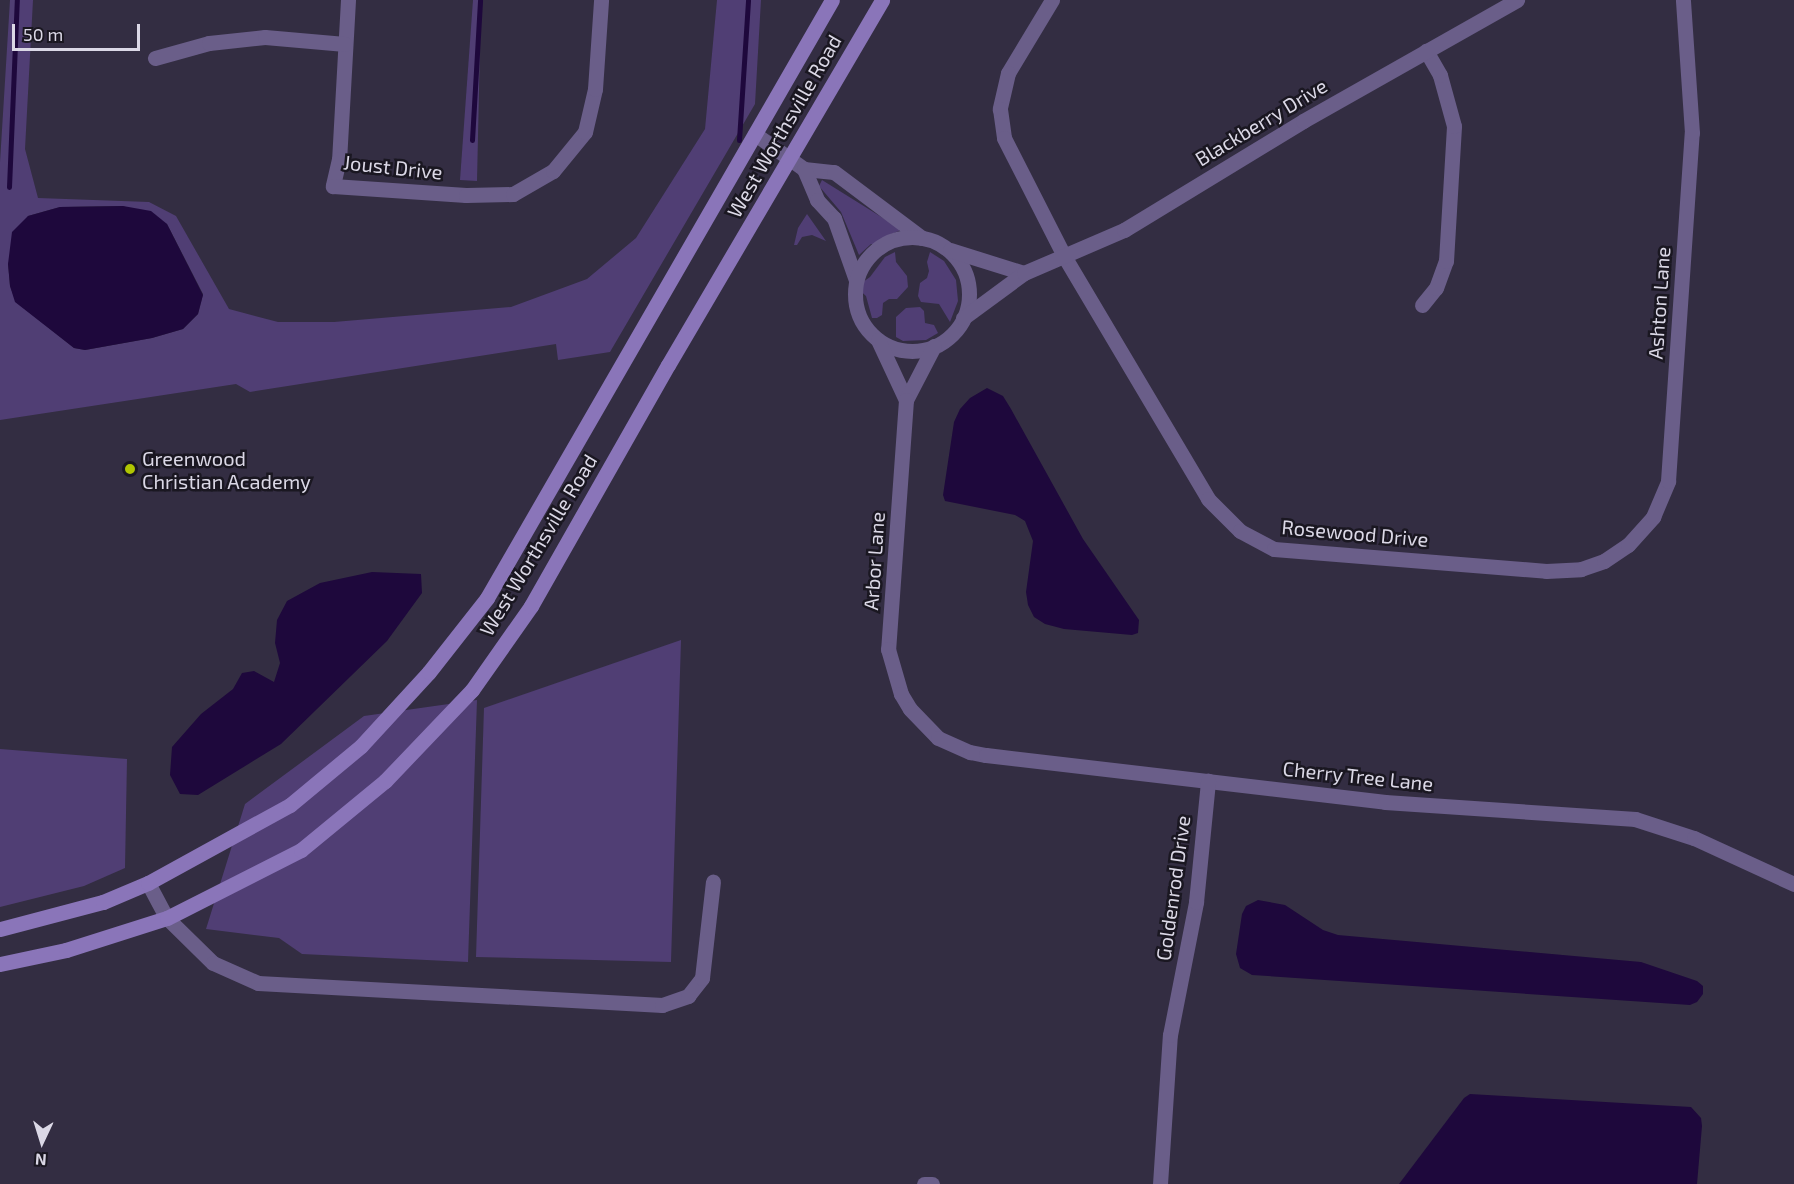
<!DOCTYPE html>
<html>
<head>
<meta charset="utf-8">
<style>
	body { margin:0 }
	#map { position:relative; width:1794px; height:1184px; overflow:hidden; background:#332d42; font-family:"Exo 2",sans-serif }
	div>[style] { position:absolute }
	.green>* { inset:0; background:#503e74 }
	.water>* { inset:0; background:#1e083c }
	.stream>* { height:5px; margin:-2.5px; padding:0 2.5px; transform-origin:2.5px; border-radius:2.5px; background:#1e083c }
	.minor>* { height:15px; margin:-7.5px; padding:0 7.5px; transform-origin:7.5px; border-radius:7.5px; background:#6a5e89 }
	.minor>.ring { margin:-7.5px; padding:0; box-sizing:content-box; background:none; border:15px solid #6a5e89; border-radius:50% }
	.secondary>* { height:15px; margin:-7.5px; padding:0 7.5px; transform-origin:7.5px; border-radius:7.5px; background:#8a75b9 }
	.dots>* { width:16px; height:16px; translate:-50% -50%; box-sizing:border-box; border:3px solid #1a1721; border-radius:50% }
	span { translate:-50% -50%; white-space:nowrap; text-align:center; line-height:1.15; -webkit-text-stroke:5px #1a1721; paint-order:stroke }
	.street-label { font-size:20px; color:#dbd8e6 }
	.poi-label { font-size:20px; color:#dbd8e6 }
	.left { translate:0 -50%; text-align:left }
	.north { position:absolute; left:12px; top:1112px; width:60px; height:60px; -webkit-text-stroke:4px #1a1721; paint-order:stroke; rotate:184deg; font-size:16px; font-weight:700; line-height:24px; text-align:center; color:#dbd8e6 }
	.north::after { content:''; display:block; margin:auto; width:21px; height:27px; background:#dbd8e6; clip-path:polygon(50% 0,100% 100%,50% 72%,0 100%) }
	.scale { position:absolute; left:12px; top:24px; width:128px; height:27px; box-sizing:border-box; border:3px solid #dbd8e6; border-top:0; padding-left:8px; font-size:18px; line-height:21px; white-space:nowrap; color:#dbd8e6; -webkit-text-stroke:4px #1a1721; paint-order:stroke }
</style>
</head>
<body>
<div id="map">
	<div class="green">
		<div style="clip-path:polygon(evenodd,10px 0,33px 0,25px 149px,38px 198px,149px 202px,176px 216px,229px 309px,278px 322px,334px 322px,511px 307px,587px 279px,636px 238px,705px 129px,717px 0,761px 0,755px 104px,610px 352px,558px 360px,556px 344px,250px 392px,236px 384px,0 420px,0 162px,10px 0,123px 206px,167px 224px,203px 294px,198px 314px,183px 329px,152px 338px,85px 350px,74px 348px,16px 302px,10px 286px,8px 264px,28px 216px,60px 207px,123px 206px)"></div>
		<div style="clip-path:polygon(473px 0,481px 0,477px 181px,460px 180px)"></div>
		<div style="clip-path:polygon(822px 180px,899px 228px,899px 231px,891px 234px,884px 244px,871px 244px,859px 255px,841px 212px,819px 186px)"></div>
		<div style="clip-path:polygon(807px 214px,826px 241px,812px 235px,802px 237px,797px 245px,794px 245px,798px 228px)"></div>
		<div style="clip-path:polygon(895px 252px,896px 262px,907px 276px,908px 287px,897px 299px,889px 299px,883px 303px,882px 315px,877px 318px,872px 318px,866px 296px,856px 287px,870px 277px,885px 257px)"></div>
		<div style="clip-path:polygon(930px 252px,944px 261px,956px 280px,958px 301px,950px 322px,939px 304px,921px 302px,918px 296px,920px 283px,927px 278px,929px 271px,927px 262px)"></div>
		<div style="clip-path:polygon(920px 307px,924px 311px,925px 323px,934px 325px,938px 333px,926px 340px,903px 341px,896px 337px,896px 317px,906px 308px)"></div>
		<div style="clip-path:polygon(681px 640px,671px 962px,476px 957px,484px 708px)"></div>
		<div style="clip-path:polygon(477px 700px,468px 962px,302px 954px,279px 938px,206px 929px,245px 804px,364px 716px)"></div>
		<div style="clip-path:polygon(0 749px,127px 759px,125px 868px,84px 886px,0 907px)"></div>
	</div>
	<div class="water">
		<div style="clip-path:polygon(123px 206px,151px 211px,167px 224px,203px 295px,198px 314px,183px 329px,152px 338px,85px 350px,74px 348px,15px 302px,10px 286px,8px 264px,12px 232px,28px 216px,60px 207px)"></div>
		<div style="clip-path:polygon(987px 388px,1003px 396px,1011px 409px,1083px 539px,1139px 620px,1138px 633px,1132px 635px,1064px 629px,1045px 624px,1034px 617px,1028px 605px,1026px 592px,1033px 541px,1025px 521px,1015px 515px,945px 501px,943px 495px,954px 422px,960px 409px,970px 398px)"></div>
		<div style="clip-path:polygon(372px 572px,421px 574px,422px 593px,387px 641px,281px 744px,198px 795px,180px 794px,170px 775px,172px 747px,201px 714px,233px 689px,242px 673px,254px 671px,274px 682px,280px 663px,275px 643px,277px 620px,287px 601px,320px 583px)"></div>
		<div style="clip-path:polygon(1258px 900px,1285px 905px,1323px 930px,1338px 935px,1641px 962px,1697px 981px,1703px 986px,1703px 994px,1697px 1002px,1690px 1005px,1252px 975px,1240px 968px,1236px 954px,1242px 914px,1246px 906px)"></div>
		<div style="clip-path:polygon(1470px 1094px,1691px 1107px,1701px 1118px,1702px 1126px,1697px 1184px,1399px 1184px,1464px 1098px)"></div>
	</div>
	<div class="stream">
		<div style="left:472px;top:140px;width:140px;rotate:-86.7deg"></div>
		<div style="left:739px;top:140px;width:140px;rotate:-86.3deg"></div>
		<div style="left:9px;top:187px;width:187px;rotate:-87.6deg"></div>
	</div>
	<div class="minor">
		<div style="left:348px;top:0;width:159px;rotate:93.2deg"></div>
		<div style="left:339px;top:159px;width:28px;rotate:103deg"></div>
		<div style="left:333px;top:186px;width:133px;rotate:3.9deg"></div>
		<div style="left:466px;top:195px;width:47px;rotate:-1.2deg"></div>
		<div style="left:513px;top:194px;width:46px;rotate:-29.9deg"></div>
		<div style="left:553px;top:171px;width:50px;rotate:-50.6deg"></div>
		<div style="left:585px;top:132px;width:44px;rotate:-76.9deg"></div>
		<div style="left:595px;top:89px;width:89px;rotate:-86.1deg"></div>
		<div style="left:1052px;top:0;width:85px;rotate:121.1deg"></div>
		<div style="left:1008px;top:73px;width:37px;rotate:103deg"></div>
		<div style="left:1000px;top:109px;width:29px;rotate:82deg"></div>
		<div style="left:1004px;top:138px;width:132px;rotate:63deg"></div>
		<div style="left:1064px;top:256px;width:282px;rotate:59.3deg"></div>
		<div style="left:1208px;top:499px;width:45px;rotate:45deg"></div>
		<div style="left:1240px;top:531px;width:38px;rotate:28deg"></div>
		<div style="left:1274px;top:549px;width:273px;rotate:4.6deg"></div>
		<div style="left:1546px;top:571px;width:35px;rotate:-3deg"></div>
		<div style="left:1581px;top:569px;width:24px;rotate:-19deg"></div>
		<div style="left:1604px;top:561px;width:29px;rotate:-34deg"></div>
		<div style="left:1628px;top:545px;width:38px;rotate:-48deg"></div>
		<div style="left:1653px;top:517px;width:39px;rotate:-67deg"></div>
		<div style="left:1668px;top:481px;width:349px;rotate:-86.1deg"></div>
		<div style="left:1692px;top:133px;width:133px;rotate:-93.9deg"></div>
		<div style="left:155px;top:58px;width:56px;rotate:-15.5deg"></div>
		<div style="left:209px;top:43px;width:56px;rotate:-6.1deg"></div>
		<div style="left:265px;top:37px;width:80px;rotate:5deg"></div>
		<div style="left:755px;top:134px;width:60px;rotate:35.5deg"></div>
		<div style="left:804px;top:169px;width:30px;rotate:6deg"></div>
		<div style="left:834px;top:172px;width:110px;rotate:36.9deg"></div>
		<div style="left:804px;top:169px;width:34px;rotate:67deg"></div>
		<div style="left:817px;top:200px;width:25px;rotate:47deg"></div>
		<div style="left:834px;top:218px;width:66px;rotate:70.5deg"></div>
		<div class="ring" style="left:855px;top:237px;width:99px;height:99px"></div>
		<div style="left:950px;top:250px;width:77px;rotate:17.3deg"></div>
		<div style="left:1422px;top:305px;width:22px;rotate:-51deg"></div>
		<div style="left:1436px;top:288px;width:29px;rotate:-70deg"></div>
		<div style="left:1446px;top:261px;width:135px;rotate:-86.6deg"></div>
		<div style="left:1454px;top:126px;width:53px;rotate:-105.4deg"></div>
		<div style="left:1440px;top:75px;width:28px;rotate:-120deg"></div>
		<div style="left:963px;top:318px;width:76px;rotate:-36.4deg"></div>
		<div style="left:1024px;top:273px;width:109px;rotate:-23.3deg"></div>
		<div style="left:1124px;top:230px;width:210px;rotate:-31.3deg"></div>
		<div style="left:1303px;top:121px;width:246px;rotate:-29.5deg"></div>
		<div style="left:878px;top:340px;width:66px;rotate:65deg"></div>
		<div style="left:934px;top:346px;width:61px;rotate:117.4deg"></div>
		<div style="left:906px;top:400px;width:250px;rotate:94.1deg"></div>
		<div style="left:888px;top:649px;width:47px;rotate:73.9deg"></div>
		<div style="left:901px;top:694px;width:17px;rotate:59deg"></div>
		<div style="left:910px;top:709px;width:40px;rotate:46deg"></div>
		<div style="left:938px;top:738px;width:35px;rotate:24deg"></div>
		<div style="left:970px;top:752px;width:16px;rotate:11deg"></div>
		<div style="left:986px;top:755px;width:402px;rotate:6.7deg"></div>
		<div style="left:1385px;top:802px;width:251px;rotate:3.9deg"></div>
		<div style="left:1635px;top:819px;width:62px;rotate:17.9deg"></div>
		<div style="left:1694px;top:838px;width:110px;rotate:24.7deg"></div>
		<div style="left:148px;top:883px;width:40px;rotate:62deg"></div>
		<div style="left:167px;top:918px;width:64px;rotate:44.4deg"></div>
		<div style="left:213px;top:963px;width:49px;rotate:24deg"></div>
		<div style="left:258px;top:983px;width:405px;rotate:3.1deg"></div>
		<div style="left:662px;top:1005px;width:28px;rotate:-19deg"></div>
		<div style="left:688px;top:996px;width:23px;rotate:-52deg"></div>
		<div style="left:702px;top:978px;width:97px;rotate:-83.5deg"></div>
		<div style="left:924px;top:1184px;width:8px"></div>
		<div style="left:1160px;top:1184px;width:149px;rotate:-86.2deg"></div>
		<div style="left:1170px;top:1035px;width:136px;rotate:-78.9deg"></div>
		<div style="left:1196px;top:902px;width:122px;rotate:-84.3deg"></div>
	</div>
	<div class="secondary">
		<div style="left:0;top:929px;width:106px;rotate:-14.7deg"></div>
		<div style="left:103px;top:902px;width:49px;rotate:-22.9deg"></div>
		<div style="left:148px;top:883px;width:162px;rotate:-28.8deg"></div>
		<div style="left:290px;top:805px;width:92px;rotate:-39.7deg"></div>
		<div style="left:361px;top:746px;width:100px;rotate:-47.4deg"></div>
		<div style="left:429px;top:672px;width:94px;rotate:-51.9deg"></div>
		<div style="left:487px;top:598px;width:690px;rotate:-60.02deg"></div>
		<div style="left:0;top:964px;width:67px;rotate:-12deg"></div>
		<div style="left:66px;top:950px;width:106px;rotate:-17.6deg"></div>
		<div style="left:167px;top:918px;width:150px;rotate:-26.9deg"></div>
		<div style="left:301px;top:850px;width:109px;rotate:-39.4deg"></div>
		<div style="left:385px;top:781px;width:126px;rotate:-46.3deg"></div>
		<div style="left:472px;top:690px;width:103px;rotate:-54.9deg"></div>
		<div style="left:531px;top:606px;width:277px;rotate:-60.4deg"></div>
		<div style="left:668px;top:365px;width:423px;rotate:-59.6deg"></div>
	</div>
	<div class="dots">
		<div style="left:130px;top:469px;background:#b0c502"></div>
	</div>
	<div class="street-label">
		<span style="left:1261px;top:122px;rotate:-31deg">Blackberry Drive</span>
		<span style="left:784px;top:126px;rotate:-60deg">West Worthsville Road</span>
		<span style="left:393px;top:167px;rotate:6deg">Joust Drive</span>
		<span style="left:1659px;top:303px;rotate:-86deg">Ashton Lane</span>
		<span style="left:1355px;top:533px;rotate:5deg">Rosewood Drive</span>
		<span style="left:538px;top:545px;rotate:-59deg">West Worthsville Road</span>
		<span style="left:874px;top:561px;rotate:-86deg">Arbor Lane</span>
		<span style="left:1358px;top:776px;rotate:6deg">Cherry Tree Lane</span>
		<span style="left:1173px;top:888px;rotate:-82deg">Goldenrod Drive</span>
	</div>
	<div class="poi-label">
		<span class="left" style="left:142px;top:470px">Greenwood<br>Christian Academy</span>
	</div>
	<div class="north">N</div>
	<div class="scale">50 m</div>
</div>
</body>
</html>
